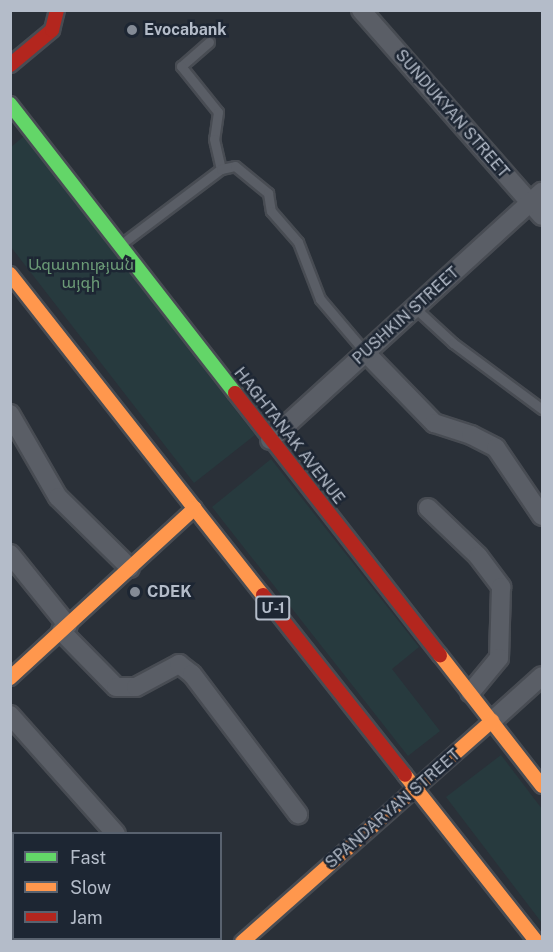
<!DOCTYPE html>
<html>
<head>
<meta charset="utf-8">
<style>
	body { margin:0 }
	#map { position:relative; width:553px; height:952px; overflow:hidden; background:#2a3038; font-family:"Public Sans","Noto Sans Armenian",sans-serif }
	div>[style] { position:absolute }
	.green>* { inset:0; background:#273a3e }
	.roads { filter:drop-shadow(2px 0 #484c53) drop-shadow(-2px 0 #484c53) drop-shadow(0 2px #484c53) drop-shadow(0 -2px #484c53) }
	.lane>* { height:9px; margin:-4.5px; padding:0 4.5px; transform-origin:4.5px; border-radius:4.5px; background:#5a5e66 }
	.street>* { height:18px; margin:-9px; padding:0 9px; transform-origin:9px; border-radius:9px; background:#5a5e66 }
	.fast>* { height:14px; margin:-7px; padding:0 7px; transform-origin:7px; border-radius:7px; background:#63d668 }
	.slow>* { height:14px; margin:-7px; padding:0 7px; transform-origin:7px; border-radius:7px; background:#ff974d }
	.jam>* { height:14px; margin:-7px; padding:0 7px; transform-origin:7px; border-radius:7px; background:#b3261e }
	.dots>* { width:16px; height:16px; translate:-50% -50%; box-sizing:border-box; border:3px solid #1d2633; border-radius:50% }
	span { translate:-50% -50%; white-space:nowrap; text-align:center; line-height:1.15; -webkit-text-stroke:5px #1d2633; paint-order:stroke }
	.shield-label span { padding:2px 4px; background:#1d2633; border:2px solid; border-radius:4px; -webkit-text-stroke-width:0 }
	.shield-label { font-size:15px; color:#b4bcc9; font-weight:700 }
	.poi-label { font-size:16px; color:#b4bcc9; font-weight:700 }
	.left { translate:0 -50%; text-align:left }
	.street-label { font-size:16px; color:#b4bcc9 }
	.park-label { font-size:16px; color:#6b9a76 }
	.frame { position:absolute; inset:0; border:12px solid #b4bcc9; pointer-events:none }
	.legend { position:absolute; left:12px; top:832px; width:210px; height:108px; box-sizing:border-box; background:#1d2633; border:2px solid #59626f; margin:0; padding:8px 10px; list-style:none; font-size:18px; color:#b4bcc9 }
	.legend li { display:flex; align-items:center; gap:12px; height:30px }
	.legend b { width:30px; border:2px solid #59626f }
</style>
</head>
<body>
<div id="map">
	<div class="green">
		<div style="clip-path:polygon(24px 136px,255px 435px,194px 483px,11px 247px,11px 147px)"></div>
		<div style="clip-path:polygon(271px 459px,419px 647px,392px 669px,440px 731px,408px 756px,212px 507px)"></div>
		<div style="clip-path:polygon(501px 755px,542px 809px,542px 923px,446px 797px)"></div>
	</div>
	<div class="roads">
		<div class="lane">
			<div style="left:209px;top:42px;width:37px;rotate:139deg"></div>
			<div style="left:181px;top:66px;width:59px;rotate:51.2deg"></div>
			<div style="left:218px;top:112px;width:27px;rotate:98deg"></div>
			<div style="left:214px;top:139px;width:31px;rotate:77deg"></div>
			<div style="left:124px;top:242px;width:121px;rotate:-37deg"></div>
			<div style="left:221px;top:169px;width:14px;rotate:-12deg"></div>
			<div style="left:235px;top:166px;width:43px;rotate:39.3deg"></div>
			<div style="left:268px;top:193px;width:18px;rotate:81deg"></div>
			<div style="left:271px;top:211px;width:41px;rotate:48.9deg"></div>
			<div style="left:298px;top:242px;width:61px;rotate:68.9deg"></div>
			<div style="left:320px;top:299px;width:71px;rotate:49.6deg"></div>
			<div style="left:415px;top:308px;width:52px;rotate:42.6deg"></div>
			<div style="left:453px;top:343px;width:111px;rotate:36.6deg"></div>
			<div style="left:56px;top:938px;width:4px;rotate:63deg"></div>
		</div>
		<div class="street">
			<div style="left:361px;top:10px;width:274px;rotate:48.7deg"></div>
			<div style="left:366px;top:353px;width:98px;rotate:45.8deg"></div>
			<div style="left:434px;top:423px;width:39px;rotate:18deg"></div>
			<div style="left:471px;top:435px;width:28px;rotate:27deg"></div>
			<div style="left:496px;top:448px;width:82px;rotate:55.9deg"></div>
			<div style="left:10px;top:414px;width:96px;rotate:60deg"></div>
			<div style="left:58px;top:497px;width:101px;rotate:44.6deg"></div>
			<div style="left:270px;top:440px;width:368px;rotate:-42.4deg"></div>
			<div style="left:428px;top:508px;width:69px;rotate:43.8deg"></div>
			<div style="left:478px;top:556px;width:39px;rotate:53deg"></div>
			<div style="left:501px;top:587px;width:71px;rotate:91.6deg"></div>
			<div style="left:499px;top:658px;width:45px;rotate:129.6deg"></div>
			<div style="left:10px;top:554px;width:92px;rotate:51.1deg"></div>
			<div style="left:61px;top:631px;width:78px;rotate:45.5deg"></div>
			<div style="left:116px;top:687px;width:20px"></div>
			<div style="left:136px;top:687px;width:49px;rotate:-28.1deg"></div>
			<div style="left:179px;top:664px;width:16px;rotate:38deg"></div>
			<div style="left:192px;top:674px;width:176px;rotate:52.9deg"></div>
			<div style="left:10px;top:715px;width:159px;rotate:48.3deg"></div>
			<div style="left:492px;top:721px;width:67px;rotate:-42deg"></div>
		</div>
		<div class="fast">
			<div style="left:10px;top:104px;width:366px;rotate:52.1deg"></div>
		</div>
		<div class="slow">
			<div style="left:10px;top:274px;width:409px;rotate:51.8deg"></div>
			<div style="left:440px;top:655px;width:166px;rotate:52.1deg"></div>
			<div style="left:10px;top:678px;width:251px;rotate:-42.6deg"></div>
			<div style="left:405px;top:775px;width:213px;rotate:51.7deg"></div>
			<div style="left:242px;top:942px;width:334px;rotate:-41.5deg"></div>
		</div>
		<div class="jam">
			<div style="left:10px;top:65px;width:55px;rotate:-39.8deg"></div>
			<div style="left:52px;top:30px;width:21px;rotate:-76deg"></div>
			<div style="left:235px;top:393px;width:333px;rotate:52deg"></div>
			<div style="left:263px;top:595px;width:229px;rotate:51.7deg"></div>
		</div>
	</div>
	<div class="dots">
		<div style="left:132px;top:30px;background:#848b96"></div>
		<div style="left:135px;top:592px;background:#848b96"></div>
	</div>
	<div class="shield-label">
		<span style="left:273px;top:608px">Մ-1</span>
	</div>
	<div class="poi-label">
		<span class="left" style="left:144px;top:30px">Evocabank</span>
		<span class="left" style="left:147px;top:592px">CDEK</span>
	</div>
	<div class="street-label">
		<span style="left:452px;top:114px;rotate:49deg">SUNDUKYAN STREET</span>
		<span style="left:406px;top:316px;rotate:-42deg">PUSHKIN STREET</span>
		<span style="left:289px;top:436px;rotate:52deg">HAGHTANAK AVENUE</span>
		<span style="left:393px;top:809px;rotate:-41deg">SPANDARYAN STREET</span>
	</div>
	<div class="park-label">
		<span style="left:81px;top:274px">Ազատության<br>այգի</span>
	</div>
	<div class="frame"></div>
	<ul class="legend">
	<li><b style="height:8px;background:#63d668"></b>Fast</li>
	<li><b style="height:8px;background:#ff974d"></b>Slow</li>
	<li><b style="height:8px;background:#b3261e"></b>Jam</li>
	</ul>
</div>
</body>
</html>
